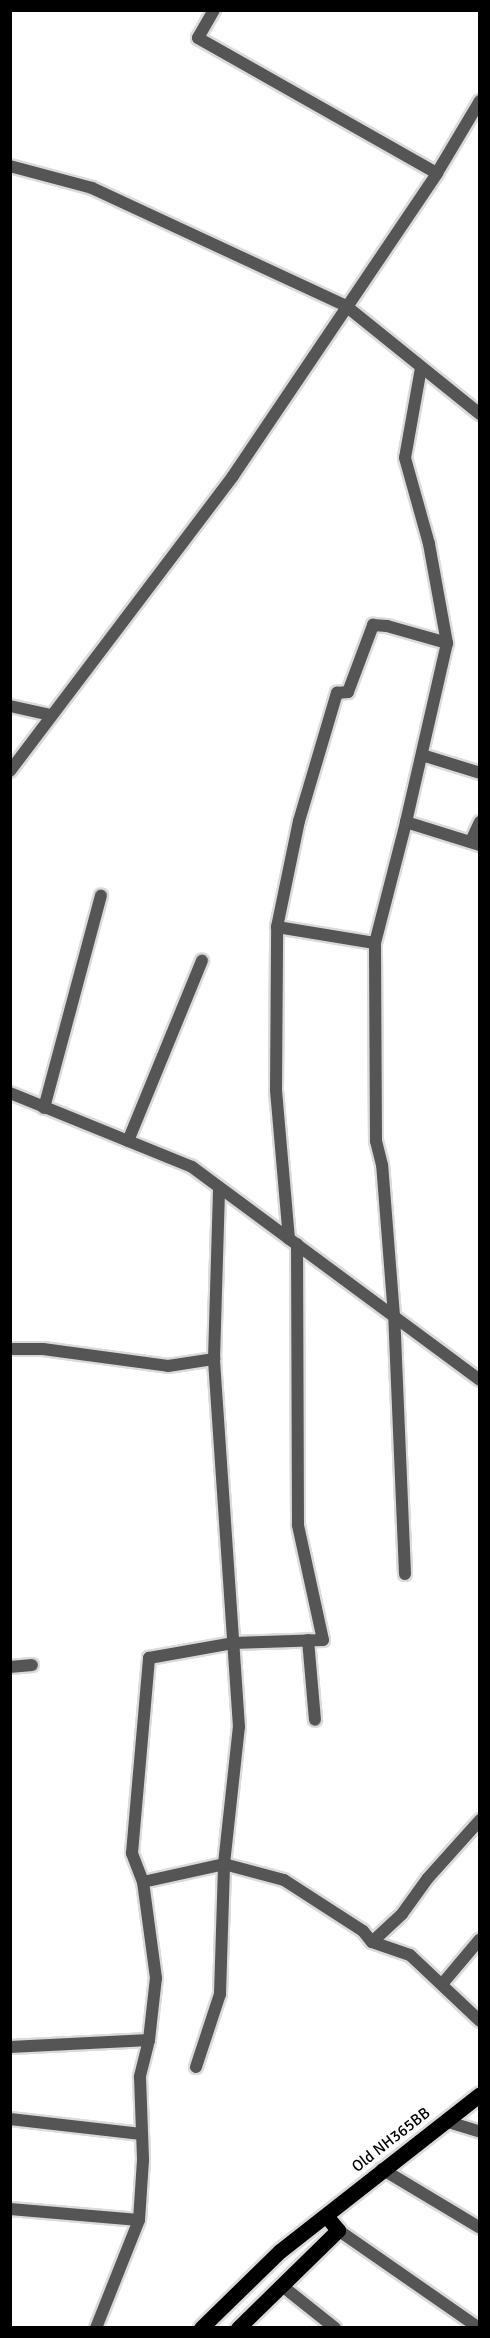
<!DOCTYPE html>
<html>
<head>
<meta charset="utf-8">
<style>
	body { margin:0 }
	#map { position:relative; width:490px; height:2338px; overflow:hidden; background:#fff; font-family:Signika,sans-serif }
	div>[style] { position:absolute }
	.roads { filter:drop-shadow(2px 0 #dbdbdb) drop-shadow(-2px 0 #dbdbdb) drop-shadow(0 2px #dbdbdb) drop-shadow(0 -2px #dbdbdb) }
	.minor>* { height:12px; margin:-6px; padding:0 6px; transform-origin:6px; border-radius:6px; background:#555 }
	.tertiary>* { height:12px; margin:-6px; padding:0 6px; transform-origin:6px; border-radius:6px; background:#555 }
	.primary>* { height:15px; margin:-7.5px; padding:0 7.5px; transform-origin:7.5px; border-radius:7.5px; background:#000 }
	span { translate:-50% -50%; white-space:nowrap; text-align:center; line-height:1.15; -webkit-text-stroke:5px #fff; paint-order:stroke }
	.street-label { font-size:16px; color:#000 }
	.frame { position:absolute; inset:0; border:12px solid #000; pointer-events:none }
</style>
</head>
<body>
<div id="map">
	<div class="roads">
		<div class="minor">
			<div style="left:214px;top:10px;width:32px;rotate:120deg"></div>
			<div style="left:198px;top:38px;width:274px;rotate:29.5deg"></div>
			<div style="left:10px;top:166px;width:85px;rotate:15deg"></div>
			<div style="left:92px;top:188px;width:280px;rotate:24.9deg"></div>
			<div style="left:346px;top:306px;width:172px;rotate:38.9deg"></div>
			<div style="left:421px;top:368px;width:91px;rotate:100.1deg"></div>
			<div style="left:405px;top:458px;width:89px;rotate:74.4deg"></div>
			<div style="left:429px;top:544px;width:101px;rotate:79.7deg"></div>
			<div style="left:10px;top:706px;width:42px;rotate:12.4deg"></div>
			<div style="left:422px;top:755px;width:61px;rotate:17.2deg"></div>
			<div style="left:471px;top:841px;width:21px;rotate:-65deg"></div>
			<div style="left:277px;top:927px;width:108px;rotate:-78.3deg"></div>
			<div style="left:299px;top:821px;width:134px;rotate:-73.5deg"></div>
			<div style="left:337px;top:693px;width:11px;rotate:-5deg"></div>
			<div style="left:348px;top:692px;width:72px;rotate:-69.5deg"></div>
			<div style="left:373px;top:625px;width:14px;rotate:4deg"></div>
			<div style="left:387px;top:626px;width:62px;rotate:15.8deg"></div>
			<div style="left:447px;top:643px;width:184px;rotate:102.9deg"></div>
			<div style="left:10px;top:1093px;width:196px;rotate:22.1deg"></div>
			<div style="left:192px;top:1167px;width:358px;rotate:36.5deg"></div>
			<div style="left:44px;top:1108px;width:220px;rotate:-75deg"></div>
			<div style="left:128px;top:1141px;width:195px;rotate:-67.7deg"></div>
			<div style="left:289px;top:1239px;width:150px;rotate:-95deg"></div>
			<div style="left:276px;top:1090px;width:163px;rotate:-89.6deg"></div>
			<div style="left:277px;top:927px;width:99px;rotate:9.3deg"></div>
			<div style="left:10px;top:1349px;width:33px"></div>
			<div style="left:43px;top:1349px;width:126px;rotate:7.7deg"></div>
			<div style="left:168px;top:1366px;width:47px;rotate:-8.7deg"></div>
			<div style="left:405px;top:1574px;width:258px;rotate:-92.4deg"></div>
			<div style="left:394px;top:1316px;width:151px;rotate:-94.5deg"></div>
			<div style="left:382px;top:1165px;width:25px;rotate:-104deg"></div>
			<div style="left:376px;top:1141px;width:198px;rotate:-90.3deg"></div>
			<div style="left:375px;top:943px;width:125px;rotate:-75.6deg"></div>
			<div style="left:406px;top:822px;width:77px;rotate:17.3deg"></div>
			<div style="left:308px;top:1640px;width:80px;rotate:85deg"></div>
			<div style="left:10px;top:1667px;width:22px;rotate:-5deg"></div>
			<div style="left:143px;top:1882px;width:83px;rotate:-12.5deg"></div>
			<div style="left:224px;top:1864px;width:62px;rotate:14.9deg"></div>
			<div style="left:284px;top:1880px;width:94px;rotate:32.8deg"></div>
			<div style="left:363px;top:1931px;width:14px;rotate:51deg"></div>
			<div style="left:372px;top:1942px;width:40px;rotate:18.9deg"></div>
			<div style="left:410px;top:1955px;width:96px;rotate:43.3deg"></div>
			<div style="left:372px;top:1942px;width:41px;rotate:-43deg"></div>
			<div style="left:402px;top:1914px;width:44px;rotate:-54.2deg"></div>
			<div style="left:428px;top:1878px;width:78px;rotate:-48.1deg"></div>
			<div style="left:443px;top:1983px;width:57px;rotate:-49.9deg"></div>
			<div style="left:149px;top:2040px;width:62px;rotate:-83.6deg"></div>
			<div style="left:156px;top:1978px;width:97px;rotate:-97.7deg"></div>
			<div style="left:143px;top:1882px;width:31px;rotate:-111deg"></div>
			<div style="left:132px;top:1853px;width:196px;rotate:-85deg"></div>
			<div style="left:149px;top:1658px;width:85px;rotate:-10.1deg"></div>
			<div style="left:233px;top:1643px;width:90px;rotate:-1.9deg"></div>
			<div style="left:323px;top:1640px;width:118px;rotate:-102.3deg"></div>
			<div style="left:298px;top:1525px;width:281px;rotate:-90.2deg"></div>
			<div style="left:10px;top:2047px;width:139px;rotate:-2.9deg"></div>
			<div style="left:149px;top:2040px;width:38px;rotate:104deg"></div>
			<div style="left:140px;top:2077px;width:83px;rotate:87.9deg"></div>
			<div style="left:143px;top:2160px;width:60px;rotate:93.8deg"></div>
			<div style="left:196px;top:2067px;width:77px;rotate:-71.8deg"></div>
			<div style="left:220px;top:1994px;width:130px;rotate:-88.2deg"></div>
			<div style="left:224px;top:1864px;width:138px;rotate:-83.8deg"></div>
			<div style="left:239px;top:1727px;width:369px;rotate:-93.9deg"></div>
			<div style="left:214px;top:1359px;width:170px;rotate:-88.3deg"></div>
			<div style="left:10px;top:2119px;width:132px;rotate:6.5deg"></div>
			<div style="left:445px;top:2121px;width:37px;rotate:17deg"></div>
			<div style="left:382px;top:2169px;width:114px;rotate:31deg"></div>
			<div style="left:10px;top:2209px;width:129px;rotate:4.9deg"></div>
			<div style="left:139px;top:2220px;width:116px;rotate:111.7deg"></div>
			<div style="left:338px;top:2230px;width:172px;rotate:34.8deg"></div>
			<div style="left:281px;top:2285px;width:69px;rotate:38.5deg"></div>
		</div>
		<div class="tertiary">
			<div style="left:10px;top:771px;width:370px;rotate:-52.9deg"></div>
			<div style="left:233px;top:476px;width:365px;rotate:-56deg"></div>
			<div style="left:437px;top:173px;width:84px;rotate:-59.2deg"></div>
		</div>
		<div class="primary">
			<div style="left:201px;top:2328px;width:110px;rotate:-44.3deg"></div>
			<div style="left:280px;top:2251px;width:254px;rotate:-38.1deg"></div>
			<div style="left:238px;top:2328px;width:140px;rotate:-44.4deg"></div>
			<div style="left:338px;top:2230px;width:17px;rotate:-130deg"></div>
		</div>
	</div>
	<div class="street-label">
		<span style="left:391px;top:2140px;rotate:-38deg">Old NH365BB</span>
	</div>
	<div class="frame"></div>
</div>
</body>
</html>
